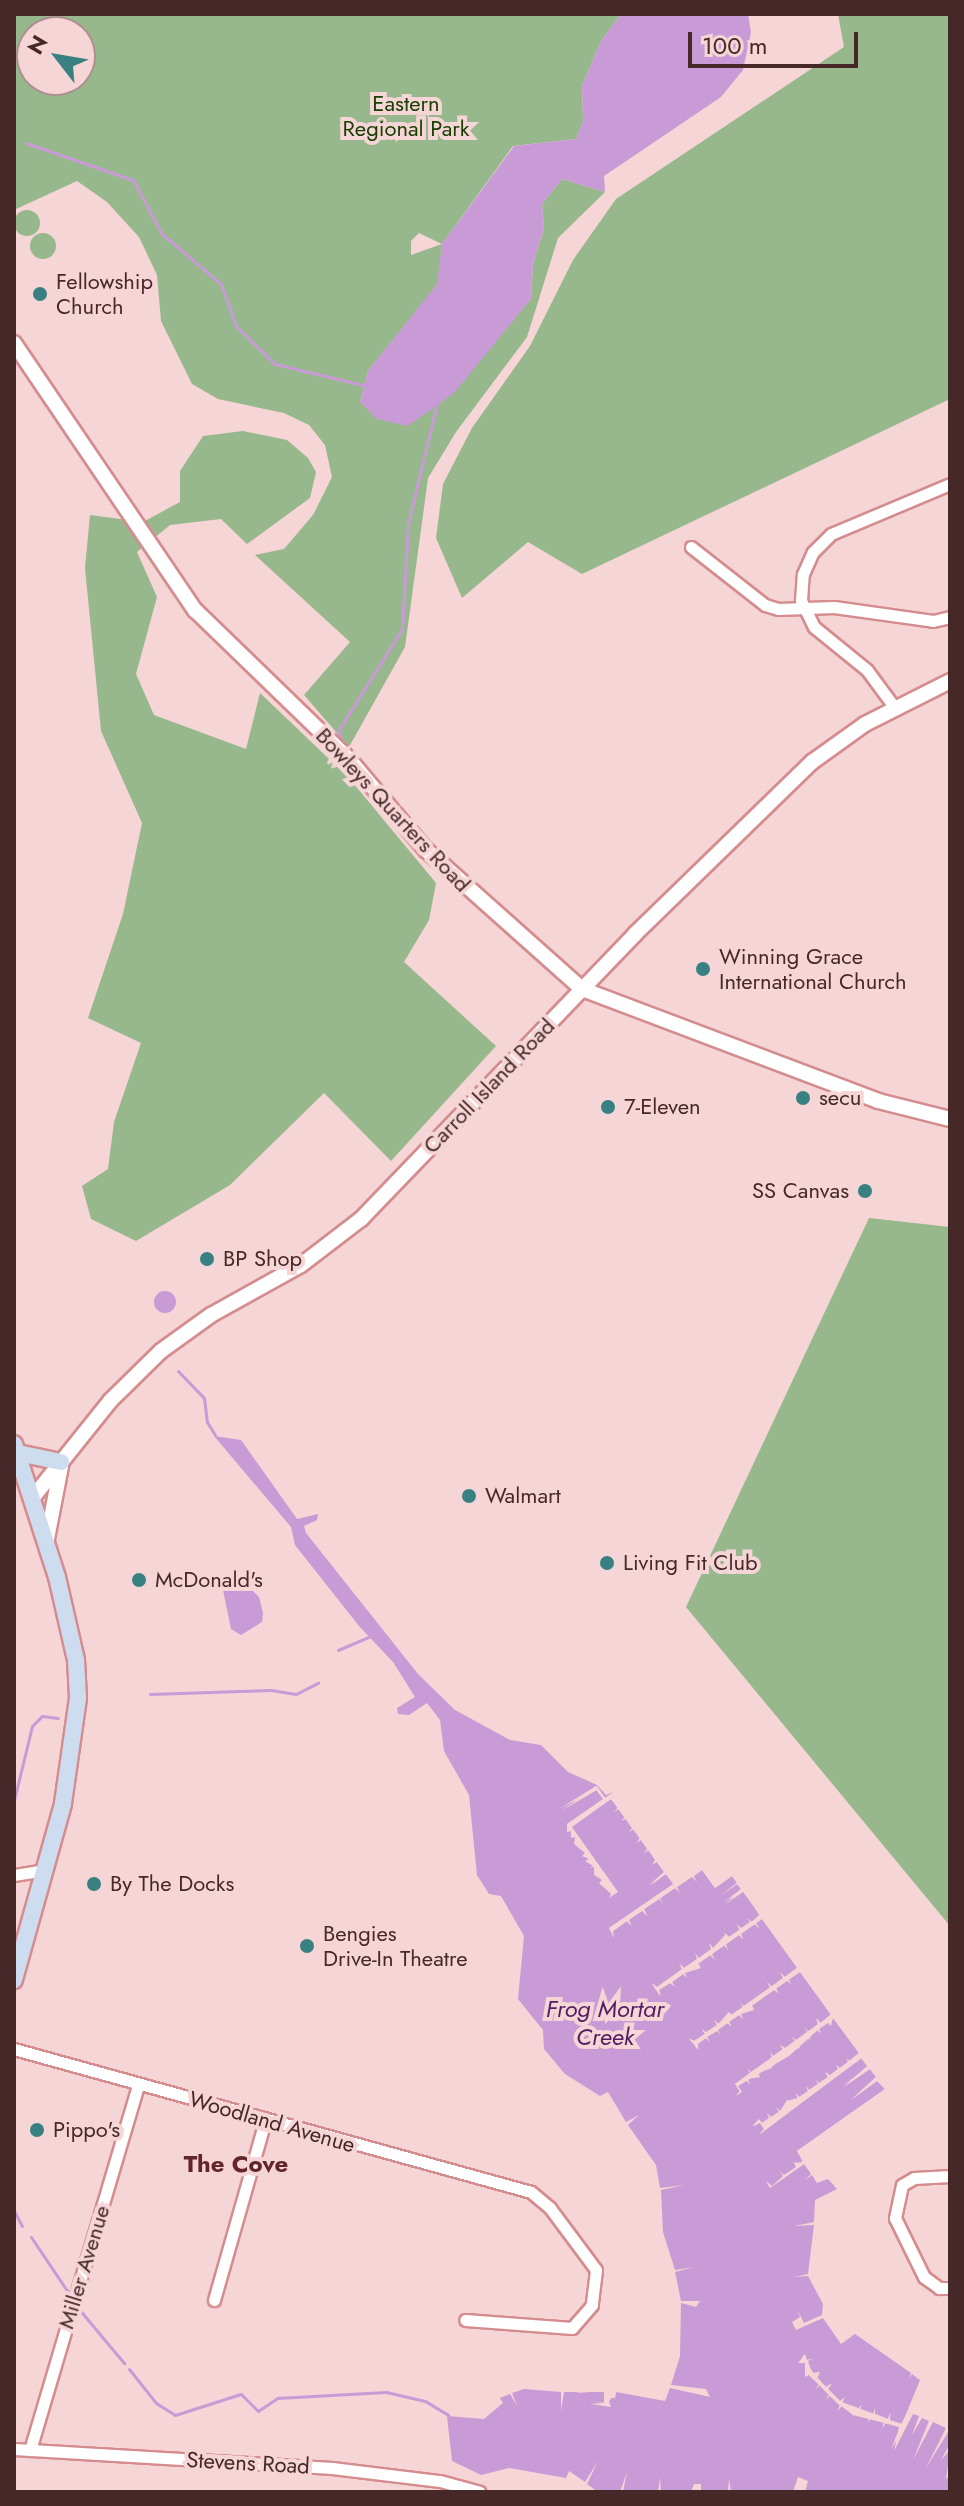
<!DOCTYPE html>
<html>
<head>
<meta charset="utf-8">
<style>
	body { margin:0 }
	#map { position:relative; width:964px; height:2506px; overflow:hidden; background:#f5d5d5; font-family:Jost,sans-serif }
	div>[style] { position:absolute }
	.green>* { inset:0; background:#97b78c }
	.round { border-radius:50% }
	.water>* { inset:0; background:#c89bd6 }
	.pier>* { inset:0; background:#f5d5d5 }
	.stream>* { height:3px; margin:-1.5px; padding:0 1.5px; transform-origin:1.5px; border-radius:1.5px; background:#c89bd6 }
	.roads { filter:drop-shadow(2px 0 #d58c8e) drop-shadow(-2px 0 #d58c8e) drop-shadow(0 2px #d58c8e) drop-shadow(0 -2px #d58c8e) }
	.minor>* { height:11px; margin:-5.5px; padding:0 5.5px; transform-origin:5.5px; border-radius:5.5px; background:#fff }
	.tertiary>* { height:14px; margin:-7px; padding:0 7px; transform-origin:7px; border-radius:7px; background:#fff }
	.secondary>* { height:16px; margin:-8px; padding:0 8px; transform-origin:8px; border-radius:8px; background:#cedcf0 }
	.dots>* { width:22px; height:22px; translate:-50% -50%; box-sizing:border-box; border:4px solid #f5d5d5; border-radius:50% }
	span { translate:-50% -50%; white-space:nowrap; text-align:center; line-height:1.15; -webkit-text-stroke:8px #f5d5d5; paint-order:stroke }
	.park-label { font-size:22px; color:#174002 }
	.poi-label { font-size:22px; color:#462829 }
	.left { translate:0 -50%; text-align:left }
	.right { translate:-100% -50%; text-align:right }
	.street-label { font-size:22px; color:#462829 }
	.water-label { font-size:24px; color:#531d63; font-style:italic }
	.neighbourhood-label { font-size:24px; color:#62252a; font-weight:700 }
	.frame { position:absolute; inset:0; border:16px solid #462829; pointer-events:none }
	.north { position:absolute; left:16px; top:16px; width:80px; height:80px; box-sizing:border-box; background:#f5d5d5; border:2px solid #af9090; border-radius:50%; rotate:301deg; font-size:22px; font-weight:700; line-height:32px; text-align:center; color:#462829 }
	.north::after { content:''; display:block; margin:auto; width:28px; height:36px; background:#388082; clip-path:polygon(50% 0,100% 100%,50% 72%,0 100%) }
	.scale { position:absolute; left:688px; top:32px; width:170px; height:36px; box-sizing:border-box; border:4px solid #462829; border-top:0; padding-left:10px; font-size:24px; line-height:28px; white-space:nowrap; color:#462829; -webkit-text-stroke:6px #f5d5d5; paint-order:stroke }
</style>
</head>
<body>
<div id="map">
	<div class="green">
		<div style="clip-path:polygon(evenodd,14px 14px,621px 14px,601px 41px,582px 86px,583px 121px,576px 139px,513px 146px,442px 244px,438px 284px,368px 371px,360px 402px,517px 315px,531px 299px,533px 264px,544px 228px,542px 204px,562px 179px,605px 192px,558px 238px,527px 337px,456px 432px,428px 478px,405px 647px,349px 747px,304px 695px,350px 642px,255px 555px,284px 549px,313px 515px,332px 477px,325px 445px,309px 425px,284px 413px,218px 399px,192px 384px,161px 321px,157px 275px,139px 237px,107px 202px,77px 181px,14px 210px,14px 14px,32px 32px,80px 32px,80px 80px,32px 80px,32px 32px,14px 14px,419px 233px,442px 244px,411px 255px,411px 241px,419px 233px)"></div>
		<div style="clip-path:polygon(838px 14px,950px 14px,950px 399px,582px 574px,528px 542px,462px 598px,436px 538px,443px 484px,472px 428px,530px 346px,573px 260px,616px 199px,844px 47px)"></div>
		<div class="round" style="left:14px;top:210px;width:26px;height:26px"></div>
		<div class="round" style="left:30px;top:233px;width:26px;height:26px"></div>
		<div style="clip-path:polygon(243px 431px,287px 440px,308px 458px,316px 472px,310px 498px,247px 544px,221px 519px,170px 525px,137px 552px,157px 597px,136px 674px,154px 715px,246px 749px,260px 693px,349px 778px,436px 883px,429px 920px,404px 962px,496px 1046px,391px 1161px,324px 1093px,230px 1185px,136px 1241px,91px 1219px,82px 1186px,108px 1169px,114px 1122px,141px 1043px,88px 1018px,123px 914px,142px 823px,101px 731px,85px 568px,90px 515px,143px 522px,180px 502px,180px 471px,203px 436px)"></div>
		<div style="clip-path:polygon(869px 1218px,950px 1227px,950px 1926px,686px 1607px)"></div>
	</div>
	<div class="water">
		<div style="clip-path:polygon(621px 14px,748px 14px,751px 32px,743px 70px,721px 97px,604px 176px,605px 192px,562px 179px,542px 204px,544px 228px,533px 264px,531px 299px,454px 393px,408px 426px,377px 419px,360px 402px,368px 371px,437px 284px,442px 244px,514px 146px,576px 139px,583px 121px,582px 86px,601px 41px)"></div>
		<div class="round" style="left:154px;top:1291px;width:22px;height:22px"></div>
		<div style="clip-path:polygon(214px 1436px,241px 1440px,297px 1519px,318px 1514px,317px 1520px,304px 1526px,306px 1533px,418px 1674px,455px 1710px,510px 1740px,541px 1745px,568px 1772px,597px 1785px,606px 1795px,613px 1792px,605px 1798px,597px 1786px,561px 1811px,597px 1790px,604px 1799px,567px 1824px,612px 1895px,571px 1826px,611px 1799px,664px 1872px,649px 1885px,666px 1874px,674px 1884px,609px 1928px,614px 1937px,612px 1932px,627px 1921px,630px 1925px,628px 1920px,642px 1910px,647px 1916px,644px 1909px,702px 1870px,715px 1888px,732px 1876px,737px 1883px,720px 1895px,737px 1884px,741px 1889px,724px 1902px,743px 1891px,760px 1916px,729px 1937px,726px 1934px,713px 1948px,710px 1944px,712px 1949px,684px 1968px,680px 1963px,683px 1969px,657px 1987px,652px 1984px,660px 1996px,659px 1990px,670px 1983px,674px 1986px,672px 1982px,697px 1964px,700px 1968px,698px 1964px,739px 1935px,743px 1938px,741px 1934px,762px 1919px,797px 1968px,731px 2015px,729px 2012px,718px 2024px,714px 2020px,717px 2025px,706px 2033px,702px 2029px,705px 2034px,694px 2041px,689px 2039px,699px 2049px,697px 2044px,706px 2038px,710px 2042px,707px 2037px,728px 2023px,731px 2026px,729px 2022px,739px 2015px,743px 2019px,740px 2014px,800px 1972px,831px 2015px,820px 2023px,817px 2019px,818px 2024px,785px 2048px,780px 2045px,783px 2049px,735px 2084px,740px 2092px,735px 2095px,742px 2092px,738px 2086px,789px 2056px,818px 2030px,821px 2034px,819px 2029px,833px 2018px,859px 2053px,840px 2068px,836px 2065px,838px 2069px,829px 2076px,825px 2073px,828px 2077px,809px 2090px,806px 2086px,808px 2091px,799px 2097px,796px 2093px,798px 2098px,786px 2101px,789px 2104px,780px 2111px,776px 2108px,779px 2112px,771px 2117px,767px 2113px,770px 2118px,762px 2123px,759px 2119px,754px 2127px,760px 2122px,764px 2129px,759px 2134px,862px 2058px,868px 2066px,843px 2086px,870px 2069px,876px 2077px,852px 2099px,877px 2081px,885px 2089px,797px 2151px,803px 2162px,794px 2163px,796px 2167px,778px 2182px,804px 2164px,811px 2174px,804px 2181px,812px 2175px,817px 2183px,828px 2179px,837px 2189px,815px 2200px,814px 2222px,794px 2226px,814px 2225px,808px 2274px,794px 2277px,808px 2276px,823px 2304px,822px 2315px,804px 2323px,797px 2309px,800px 2317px,792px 2322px,796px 2330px,823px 2318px,841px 2344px,855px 2334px,911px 2373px,909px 2379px,912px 2374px,920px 2380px,902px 2424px,889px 2420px,891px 2414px,888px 2419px,842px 2402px,844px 2397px,841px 2402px,828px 2389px,832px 2384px,827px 2388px,817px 2377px,821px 2373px,816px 2377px,802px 2355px,809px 2375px,840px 2406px,838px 2410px,841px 2406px,853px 2415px,900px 2427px,891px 2449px,913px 2414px,919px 2416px,912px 2435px,922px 2418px,929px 2421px,913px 2460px,933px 2422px,946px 2428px,926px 2468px,950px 2429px,950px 2444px,941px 2460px,950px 2450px,946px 2479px,950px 2476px,950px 2492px,805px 2492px,808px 2481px,798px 2477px,793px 2492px,731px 2492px,729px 2479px,728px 2492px,701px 2492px,701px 2484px,694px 2484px,691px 2492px,661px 2492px,660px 2478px,658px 2492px,623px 2492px,627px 2472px,620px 2492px,598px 2492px,587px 2484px,598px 2461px,585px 2482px,569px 2471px,566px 2478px,509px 2468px,481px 2475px,452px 2461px,447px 2416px,484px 2419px,503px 2403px,500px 2398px,510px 2394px,517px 2406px,512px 2393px,524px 2389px,561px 2392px,561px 2411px,564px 2392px,604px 2392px,605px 2403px,590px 2401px,607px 2404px,616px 2392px,665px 2401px,670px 2388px,710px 2397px,706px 2389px,671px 2385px,680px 2356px,681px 2303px,696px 2307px,700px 2301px,681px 2301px,675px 2272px,694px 2267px,675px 2270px,663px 2232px,661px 2190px,684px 2185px,660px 2188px,656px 2165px,628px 2125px,639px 2115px,626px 2122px,608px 2092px,600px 2096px,565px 2074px,544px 2049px,543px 2030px,518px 1999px,524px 1936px,501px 1896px,489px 1894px,477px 1875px,469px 1795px,444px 1751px,440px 1720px,427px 1703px,409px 1715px,398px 1714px,397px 1708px,415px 1697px,393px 1662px,359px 1626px,295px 1545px,291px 1527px)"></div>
		<div style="clip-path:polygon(239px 1577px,259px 1597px,263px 1613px,262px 1622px,241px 1635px,231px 1629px,223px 1590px)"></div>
	</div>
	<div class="pier">
		<div style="clip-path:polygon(596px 1786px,605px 1798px,617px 1790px,614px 1798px,675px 1882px,701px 1866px,716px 1882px,735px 1873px,889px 2087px,802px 2152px,822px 2181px,804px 2164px,770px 2188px,766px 2181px,772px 2186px,783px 2176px,780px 2171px,784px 2175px,796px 2167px,794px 2161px,798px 2166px,803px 2160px,797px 2151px,885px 2089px,877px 2081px,852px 2099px,876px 2077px,870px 2069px,844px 2087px,867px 2066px,861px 2058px,759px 2135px,764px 2129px,760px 2123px,752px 2126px,758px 2120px,762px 2123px,769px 2118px,767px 2114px,771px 2117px,779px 2112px,776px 2107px,780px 2111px,787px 2100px,790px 2103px,798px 2098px,795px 2094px,800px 2097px,808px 2091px,806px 2086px,809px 2090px,818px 2084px,815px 2079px,819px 2083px,828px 2077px,825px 2072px,830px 2075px,838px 2069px,836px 2065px,840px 2068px,848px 2062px,846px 2058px,850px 2061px,859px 2053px,833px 2018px,831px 2026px,828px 2023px,819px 2029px,821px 2033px,817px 2030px,808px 2036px,811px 2040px,807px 2038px,798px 2044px,800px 2048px,788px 2051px,789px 2056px,786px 2053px,770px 2069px,758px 2072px,760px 2077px,748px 2079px,750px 2085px,746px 2080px,738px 2086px,742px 2092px,736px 2096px,740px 2091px,735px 2084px,750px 2073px,747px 2068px,751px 2072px,772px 2058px,770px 2052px,773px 2056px,783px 2049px,780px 2045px,785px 2048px,795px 2041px,791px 2036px,796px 2040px,807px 2033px,805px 2027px,808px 2032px,818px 2025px,816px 2018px,821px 2023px,831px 2014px,800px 1972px,789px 1979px,791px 1985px,787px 1980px,776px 1988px,779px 1994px,774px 1990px,752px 2005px,754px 2010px,741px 2014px,743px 2019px,739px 2015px,729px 2022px,732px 2027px,727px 2023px,718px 2030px,720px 2035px,717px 2031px,707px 2037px,710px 2042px,706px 2038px,698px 2044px,698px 2050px,689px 2038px,694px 2041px,705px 2034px,702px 2029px,706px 2032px,717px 2025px,714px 2020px,719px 2024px,730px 2016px,727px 2011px,732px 2015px,743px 2007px,740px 2002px,744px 2006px,770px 1988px,767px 1982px,772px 1987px,783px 1978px,780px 1972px,785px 1977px,798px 1967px,762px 1919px,756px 1923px,760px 1929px,754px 1924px,741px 1934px,743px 1940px,739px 1935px,726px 1944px,728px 1950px,724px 1945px,712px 1954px,715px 1960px,710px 1955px,698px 1963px,701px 1968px,685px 1973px,687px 1978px,683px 1974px,672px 1982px,675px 1987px,670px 1983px,659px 1990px,661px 1996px,652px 1983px,657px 1987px,682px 1969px,679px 1964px,684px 1968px,697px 1959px,695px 1953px,699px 1958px,711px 1949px,709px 1943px,713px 1948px,727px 1938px,723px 1932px,729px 1937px,739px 1930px,737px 1924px,741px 1928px,750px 1922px,747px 1918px,752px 1922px,760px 1914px,743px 1892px,726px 1904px,741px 1889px,737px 1884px,721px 1896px,737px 1883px,732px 1876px,715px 1888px,702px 1870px,694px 1876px,697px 1882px,692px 1877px,677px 1887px,680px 1893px,675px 1888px,660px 1898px,663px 1904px,659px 1899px,644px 1909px,647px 1916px,642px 1911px,629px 1920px,632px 1926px,627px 1921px,613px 1931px,614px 1938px,609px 1928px,673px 1884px,666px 1874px,650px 1886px,664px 1872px,657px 1862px,652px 1865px,655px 1860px,649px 1850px,644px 1853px,647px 1849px,641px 1840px,636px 1843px,640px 1838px,634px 1829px,629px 1832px,632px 1828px,626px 1819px,621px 1821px,625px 1817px,619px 1809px,614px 1812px,618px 1807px,611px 1799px,572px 1827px,618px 1892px,609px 1898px,611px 1894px,599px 1883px,602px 1880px,594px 1875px,594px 1867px,590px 1868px,593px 1866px,585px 1861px,589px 1859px,582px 1856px,585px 1853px,574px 1844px,575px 1837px,571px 1838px,571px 1831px,567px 1832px,567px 1824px,603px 1799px,596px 1790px,559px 1809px)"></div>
		<div style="clip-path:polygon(805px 2354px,807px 2360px,814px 2358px,808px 2361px,812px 2373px,820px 2372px,817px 2378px,826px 2387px,832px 2383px,828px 2389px,840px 2401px,845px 2397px,842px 2403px,858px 2409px,862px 2404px,860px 2409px,873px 2414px,875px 2408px,875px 2414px,888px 2419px,890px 2413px,890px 2420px,901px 2424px,908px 2411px,913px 2414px,894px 2451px,899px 2427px,886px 2423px,882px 2428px,884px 2422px,871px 2417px,868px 2423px,869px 2416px,856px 2412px,853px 2417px,854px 2411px,842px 2406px,837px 2411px,840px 2405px,830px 2396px,825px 2400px,829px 2395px,820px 2385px,815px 2390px,819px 2384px,809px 2375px,805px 2377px,805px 2363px,798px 2363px)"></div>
		<div style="clip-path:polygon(596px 2387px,609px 2394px,617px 2389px,615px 2398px,608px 2398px,611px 2407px,590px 2404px,604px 2403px,604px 2391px,576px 2393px)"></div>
	</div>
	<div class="stream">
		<div style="left:26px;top:143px;width:113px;rotate:19.1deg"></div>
		<div style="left:133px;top:180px;width:61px;rotate:61.8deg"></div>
		<div style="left:162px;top:234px;width:77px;rotate:40.3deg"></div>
		<div style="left:221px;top:284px;width:45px;rotate:70.3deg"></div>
		<div style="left:236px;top:326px;width:54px;rotate:44.3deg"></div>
		<div style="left:275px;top:364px;width:95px;rotate:13.4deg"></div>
		<div style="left:342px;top:741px;width:11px;rotate:-112deg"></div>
		<div style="left:338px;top:731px;width:120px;rotate:-57.9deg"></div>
		<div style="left:402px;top:629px;width:105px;rotate:-86.7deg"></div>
		<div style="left:408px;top:524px;width:124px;rotate:-76.5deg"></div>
		<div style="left:178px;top:1371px;width:37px;rotate:46deg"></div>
		<div style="left:204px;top:1398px;width:24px;rotate:83deg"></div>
		<div style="left:207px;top:1422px;width:15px;rotate:58deg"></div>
		<div style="left:338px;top:1650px;width:34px;rotate:-23deg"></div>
		<div style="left:150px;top:1694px;width:121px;rotate:-1.9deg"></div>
		<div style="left:271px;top:1690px;width:25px;rotate:9deg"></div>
		<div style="left:296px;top:1694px;width:25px;rotate:-27deg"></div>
		<div style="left:14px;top:1800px;width:76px;rotate:-76.3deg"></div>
		<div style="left:32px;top:1726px;width:14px;rotate:-45deg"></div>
		<div style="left:42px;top:1716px;width:16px;rotate:7deg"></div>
		<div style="left:14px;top:2211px;width:17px;rotate:62deg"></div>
		<div style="left:31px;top:2237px;width:70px;rotate:56.1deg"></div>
		<div style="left:78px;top:2308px;width:72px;rotate:50.1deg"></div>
		<div style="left:129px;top:2369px;width:43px;rotate:51.5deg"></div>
		<div style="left:156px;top:2403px;width:22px;rotate:32deg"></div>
		<div style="left:175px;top:2415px;width:69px;rotate:-17.7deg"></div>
		<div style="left:241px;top:2394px;width:24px;rotate:45deg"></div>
		<div style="left:258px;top:2411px;width:23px;rotate:-34deg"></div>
		<div style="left:277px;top:2398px;width:109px;rotate:-3.2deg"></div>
		<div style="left:386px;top:2392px;width:40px;rotate:13deg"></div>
		<div style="left:425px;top:2401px;width:27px;rotate:31deg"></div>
	</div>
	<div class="roads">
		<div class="minor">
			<div style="left:691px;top:547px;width:94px;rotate:38.1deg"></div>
			<div style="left:765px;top:605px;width:14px;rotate:17deg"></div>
			<div style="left:778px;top:609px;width:56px;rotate:-2deg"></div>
			<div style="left:834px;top:607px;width:100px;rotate:8deg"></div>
			<div style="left:933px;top:621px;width:17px;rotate:-13deg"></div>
			<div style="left:895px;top:708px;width:47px;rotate:-126.4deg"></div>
			<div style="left:867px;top:670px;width:68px;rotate:-140.9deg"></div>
			<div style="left:814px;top:627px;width:30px;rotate:-116deg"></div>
			<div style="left:801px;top:600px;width:26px;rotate:-86deg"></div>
			<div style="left:803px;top:574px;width:24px;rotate:-66deg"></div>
			<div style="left:813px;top:552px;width:25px;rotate:-45deg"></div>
			<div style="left:831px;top:534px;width:129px;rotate:-22.8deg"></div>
			<div style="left:14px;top:1875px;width:31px;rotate:-9deg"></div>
			<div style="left:14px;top:2049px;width:536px;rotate:15.46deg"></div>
			<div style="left:531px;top:2192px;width:25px;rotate:40deg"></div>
			<div style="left:550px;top:2208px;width:77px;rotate:53.4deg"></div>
			<div style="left:596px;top:2270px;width:35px;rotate:97deg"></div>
			<div style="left:592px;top:2305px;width:30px;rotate:131deg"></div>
			<div style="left:572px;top:2328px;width:107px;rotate:-175.7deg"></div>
			<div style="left:950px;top:2176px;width:36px;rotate:177deg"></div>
			<div style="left:914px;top:2178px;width:14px;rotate:150deg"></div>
			<div style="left:902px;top:2185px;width:34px;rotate:102deg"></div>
			<div style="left:895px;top:2218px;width:66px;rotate:63.8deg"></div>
			<div style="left:924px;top:2277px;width:19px;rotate:36deg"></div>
			<div style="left:939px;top:2288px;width:11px"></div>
			<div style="left:214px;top:2300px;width:186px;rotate:-74.1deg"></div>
			<div style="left:14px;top:2449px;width:319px;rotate:3.4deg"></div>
			<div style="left:332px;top:2468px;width:109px;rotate:6.9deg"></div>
			<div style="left:440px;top:2481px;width:41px;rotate:15.4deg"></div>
			<div style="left:30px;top:2450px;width:381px;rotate:-73.5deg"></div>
		</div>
		<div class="tertiary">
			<div style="left:14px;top:343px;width:323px;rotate:55.9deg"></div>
			<div style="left:195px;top:610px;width:214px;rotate:44.1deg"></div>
			<div style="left:349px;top:759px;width:119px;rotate:49.8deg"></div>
			<div style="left:426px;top:850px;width:209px;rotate:41.7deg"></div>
			<div style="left:582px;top:989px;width:316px;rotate:20.7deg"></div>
			<div style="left:878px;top:1101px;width:74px;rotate:14deg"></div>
			<div style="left:34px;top:1496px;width:122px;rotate:-51.3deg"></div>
			<div style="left:110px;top:1401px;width:71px;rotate:-44.4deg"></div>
			<div style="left:161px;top:1351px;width:62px;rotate:-35.8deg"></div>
			<div style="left:211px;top:1315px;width:103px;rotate:-29.1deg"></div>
			<div style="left:301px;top:1265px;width:76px;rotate:-37.5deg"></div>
			<div style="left:361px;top:1219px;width:395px;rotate:-46.1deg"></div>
			<div style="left:635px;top:934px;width:247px;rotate:-44.2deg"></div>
			<div style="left:812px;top:762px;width:65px;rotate:-35.6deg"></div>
			<div style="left:865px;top:724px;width:95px;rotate:-26.8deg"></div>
			<div style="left:47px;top:1539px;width:74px;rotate:-79.1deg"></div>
		</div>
		<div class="secondary">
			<div style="left:14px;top:1444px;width:140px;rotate:72.1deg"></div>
			<div style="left:57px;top:1577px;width:85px;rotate:77.1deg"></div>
			<div style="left:76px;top:1660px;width:38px;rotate:87deg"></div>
			<div style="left:78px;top:1698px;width:107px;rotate:98.1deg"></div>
			<div style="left:63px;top:1804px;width:183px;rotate:105.6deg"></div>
			<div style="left:18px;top:1453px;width:44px;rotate:11.8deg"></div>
		</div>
	</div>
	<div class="dots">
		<div style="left:40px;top:294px;background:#388082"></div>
		<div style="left:703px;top:969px;background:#388082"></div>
		<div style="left:803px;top:1098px;background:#388082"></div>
		<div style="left:608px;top:1107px;background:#388082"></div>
		<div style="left:865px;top:1191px;background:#388082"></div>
		<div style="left:207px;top:1259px;background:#388082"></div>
		<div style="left:469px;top:1496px;background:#388082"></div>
		<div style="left:607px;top:1563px;background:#388082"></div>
		<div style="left:139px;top:1580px;background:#388082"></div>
		<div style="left:94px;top:1884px;background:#388082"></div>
		<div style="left:307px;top:1946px;background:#388082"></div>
		<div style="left:37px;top:2130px;background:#388082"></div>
	</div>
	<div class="park-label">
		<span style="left:406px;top:116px">Eastern<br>Regional Park</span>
	</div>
	<div class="poi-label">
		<span class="left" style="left:56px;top:294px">Fellowship<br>Church</span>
		<span class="left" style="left:719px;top:969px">Winning Grace<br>International Church</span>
		<span class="left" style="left:819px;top:1098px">secu</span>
		<span class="left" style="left:624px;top:1107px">7-Eleven</span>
		<span class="right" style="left:849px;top:1191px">SS Canvas</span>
		<span class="left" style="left:223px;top:1259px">BP Shop</span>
		<span class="left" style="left:485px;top:1496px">Walmart</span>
		<span class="left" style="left:623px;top:1563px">Living Fit Club</span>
		<span class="left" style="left:155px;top:1580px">McDonald's</span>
		<span class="left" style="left:110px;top:1884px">By The Docks</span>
		<span class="left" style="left:323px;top:1946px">Bengies<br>Drive-In Theatre</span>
		<span class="left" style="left:53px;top:2130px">Pippo's</span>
	</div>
	<div class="street-label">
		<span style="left:393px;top:810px;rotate:47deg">Bowleys Quarters Road</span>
		<span style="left:489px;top:1086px;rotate:-46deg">Carroll Island Road</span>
		<span style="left:272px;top:2122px;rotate:16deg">Woodland Avenue</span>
		<span style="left:84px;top:2267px;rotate:-73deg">Miller Avenue</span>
		<span style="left:248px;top:2463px;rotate:3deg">Stevens Road</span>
	</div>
	<div class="water-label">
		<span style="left:605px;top:2023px">Frog Mortar<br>Creek</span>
	</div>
	<div class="neighbourhood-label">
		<span style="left:236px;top:2164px">The Cove</span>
	</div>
	<div class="frame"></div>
	<div class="north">N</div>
	<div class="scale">100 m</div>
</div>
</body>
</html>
